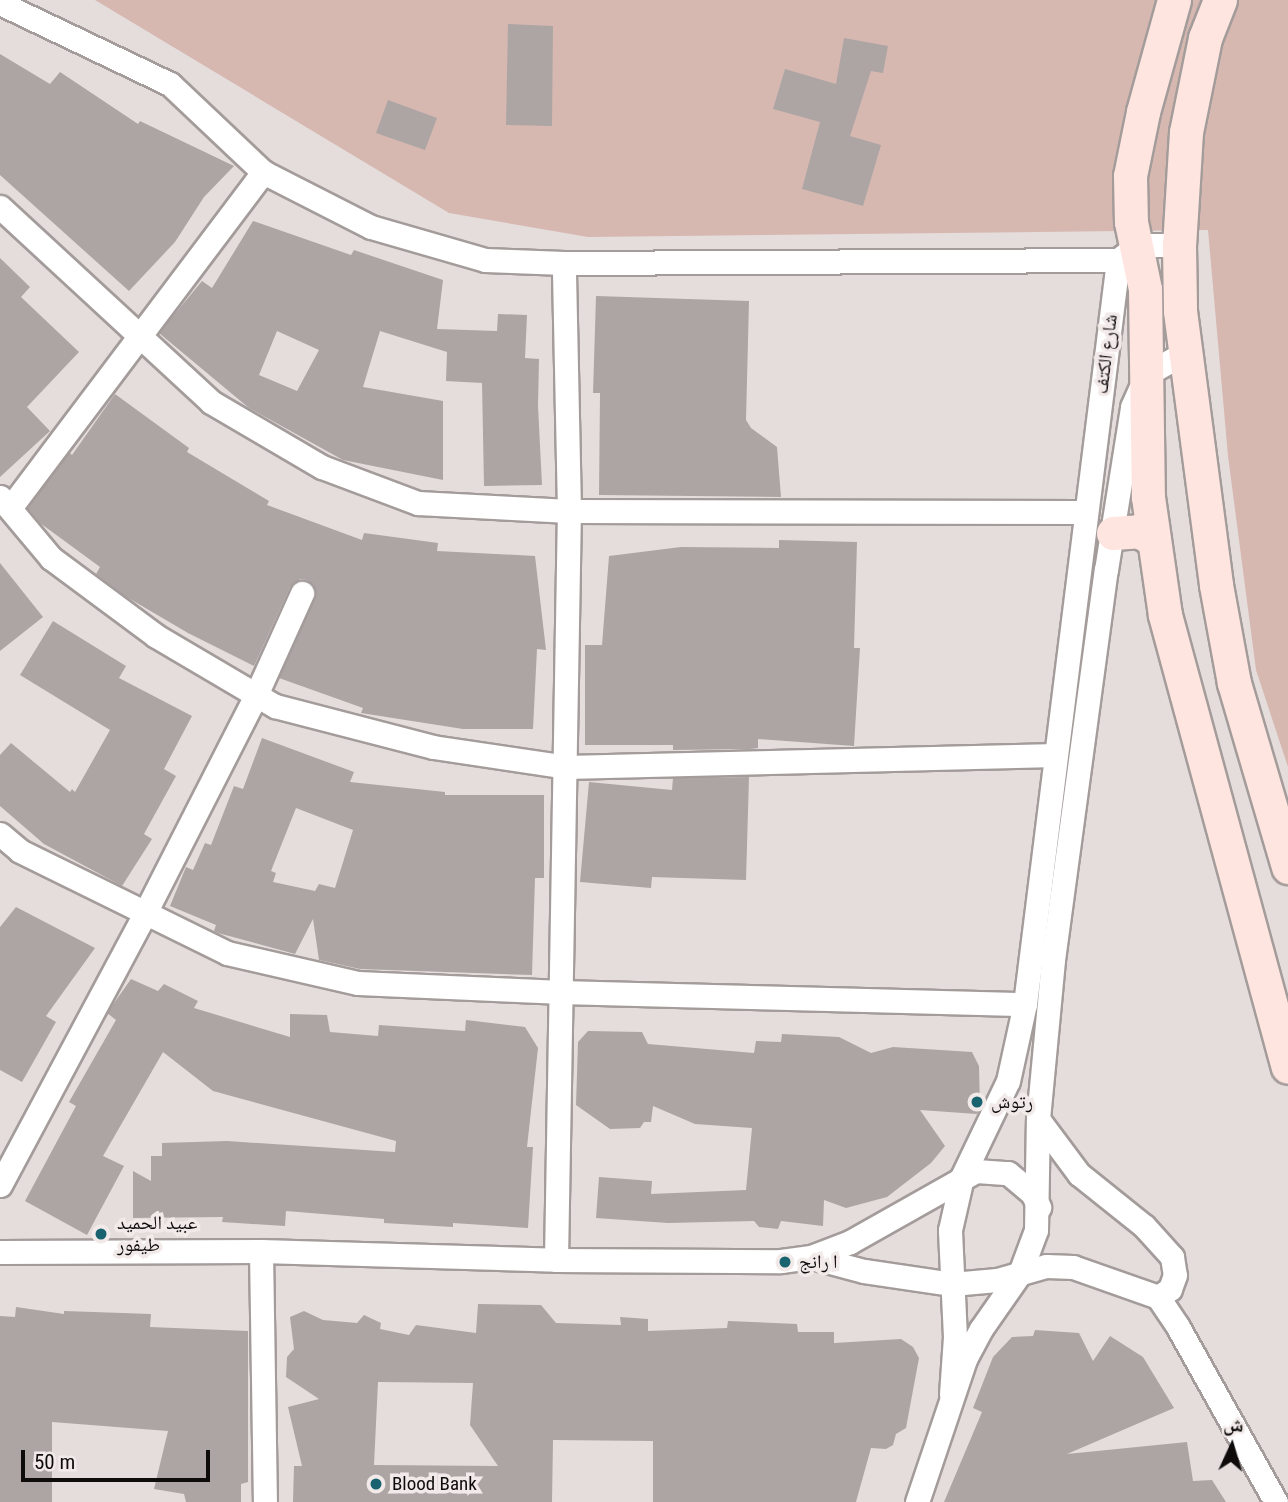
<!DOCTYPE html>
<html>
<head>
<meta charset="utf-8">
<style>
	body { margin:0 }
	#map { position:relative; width:1288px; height:1502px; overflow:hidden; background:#e5dddc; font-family:"Roboto Condensed","Noto Naskh Arabic",sans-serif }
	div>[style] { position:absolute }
	.green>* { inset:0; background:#d6b8b1 }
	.building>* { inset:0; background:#aca5a4 }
	.roads { filter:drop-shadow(2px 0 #a39c9a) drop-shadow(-2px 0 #a39c9a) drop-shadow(0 2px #a39c9a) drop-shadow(0 -2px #a39c9a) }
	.street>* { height:23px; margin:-11.5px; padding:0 11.5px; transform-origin:11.5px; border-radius:11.5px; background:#fff }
	.secondary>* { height:33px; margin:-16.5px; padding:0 16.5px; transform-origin:16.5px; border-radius:16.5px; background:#ffe5e0 }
	.dots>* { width:19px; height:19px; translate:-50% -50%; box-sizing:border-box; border:4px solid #f2eae9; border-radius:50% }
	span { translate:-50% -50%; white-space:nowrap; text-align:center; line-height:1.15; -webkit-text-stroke:7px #f2eae9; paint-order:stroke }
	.street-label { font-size:19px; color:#0e0c0b }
	.poi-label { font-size:19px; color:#0e0c0b }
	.left { translate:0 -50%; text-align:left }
	.north { position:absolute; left:1197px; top:1411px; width:70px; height:70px; -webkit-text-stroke:5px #f2eae9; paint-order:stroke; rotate:4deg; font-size:19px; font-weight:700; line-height:28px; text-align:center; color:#0e0c0b }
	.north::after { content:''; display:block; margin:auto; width:24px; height:32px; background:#0e0c0b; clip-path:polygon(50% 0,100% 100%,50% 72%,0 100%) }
	.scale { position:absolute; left:21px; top:1450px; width:189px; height:32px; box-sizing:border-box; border:4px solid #0e0c0b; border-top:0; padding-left:9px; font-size:21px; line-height:24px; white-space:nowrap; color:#0e0c0b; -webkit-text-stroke:5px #f2eae9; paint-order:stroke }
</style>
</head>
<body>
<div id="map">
	<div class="green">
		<div style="clip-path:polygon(95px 0,1288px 0,1288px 767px,1256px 670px,1228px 456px,1208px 230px,588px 237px,449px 213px)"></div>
	</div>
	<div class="building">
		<div style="clip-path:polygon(508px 24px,553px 26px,552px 126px,506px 125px)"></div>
		<div style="clip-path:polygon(844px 38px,888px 46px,883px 73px,871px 71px,850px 136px,881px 145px,863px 206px,802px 189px,820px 122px,773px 109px,785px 69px,836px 84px)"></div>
		<div style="clip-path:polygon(0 54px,50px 84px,60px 72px,138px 124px,140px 121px,234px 166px,204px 197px,175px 242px,129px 291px,0 175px)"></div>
		<div style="clip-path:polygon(388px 100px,437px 118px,425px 150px,376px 133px)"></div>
		<div style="clip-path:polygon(evenodd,253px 221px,351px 255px,354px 250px,443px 280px,437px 329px,497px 331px,498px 314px,527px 315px,525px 358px,539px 359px,538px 406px,542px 485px,484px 486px,482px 383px,446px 381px,447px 352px,380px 331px,363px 387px,443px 401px,443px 480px,343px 460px,249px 408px,159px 333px,202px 281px,212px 288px,253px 221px,277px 331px,319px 350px,297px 391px,259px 375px,277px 331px)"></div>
		<div style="clip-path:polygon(0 258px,30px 287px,21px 297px,79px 352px,27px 407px,50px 431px,0 477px)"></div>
		<div style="clip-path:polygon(596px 296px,749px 301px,746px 420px,751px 428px,777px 447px,781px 497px,599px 495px,600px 393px,593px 393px)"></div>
		<div style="clip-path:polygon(115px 394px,189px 448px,187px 452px,269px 501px,267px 505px,362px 540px,364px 533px,438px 543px,437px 551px,535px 556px,546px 650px,537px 649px,533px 729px,463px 729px,361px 713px,363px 708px,279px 678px,315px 598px,314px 585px,307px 580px,300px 579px,290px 587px,254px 666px,188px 633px,125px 596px,96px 574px,100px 567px,40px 523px,27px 508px,69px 452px,72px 455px)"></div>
		<div style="clip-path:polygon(779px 540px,857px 542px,854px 648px,860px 648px,854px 746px,758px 739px,758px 748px,750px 749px,673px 750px,673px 745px,585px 745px,585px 645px,602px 645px,609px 556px,681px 547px,779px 548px)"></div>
		<div style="clip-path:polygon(0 563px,43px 617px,0 651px)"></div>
		<div style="clip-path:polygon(53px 621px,126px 666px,119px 678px,192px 716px,164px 769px,176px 776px,144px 834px,152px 839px,122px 886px,44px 844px,0 806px,0 755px,11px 743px,70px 792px,72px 789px,75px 792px,110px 730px,20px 675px)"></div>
		<div style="clip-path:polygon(evenodd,262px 738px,354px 772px,350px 782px,445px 792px,445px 795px,544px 795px,544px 878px,535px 878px,532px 975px,360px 969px,319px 960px,313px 919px,295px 954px,218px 933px,214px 931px,216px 925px,170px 906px,186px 867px,193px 870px,205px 843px,211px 845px,234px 786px,243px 789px,262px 738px,296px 808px,353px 830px,335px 888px,319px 884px,315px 891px,273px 882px,276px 873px,271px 871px,296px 808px)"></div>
		<div style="clip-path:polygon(749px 777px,746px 880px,652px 877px,651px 888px,580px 882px,589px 782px,672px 790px,673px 778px)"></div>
		<div style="clip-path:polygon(16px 907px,95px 948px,46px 1016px,56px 1022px,22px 1082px,0 1070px,0 927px)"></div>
		<div style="clip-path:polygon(131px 979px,158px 991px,164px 984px,198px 1001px,194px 1008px,290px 1037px,290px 1014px,327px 1015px,330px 1032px,378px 1036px,379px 1025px,465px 1031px,466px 1020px,525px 1027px,538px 1048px,527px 1147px,533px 1147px,528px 1228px,453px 1223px,453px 1227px,384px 1223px,384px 1219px,286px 1211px,285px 1226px,222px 1222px,223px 1217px,133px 1218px,133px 1171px,151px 1181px,151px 1156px,162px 1156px,162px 1143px,227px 1141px,395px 1152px,396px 1141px,213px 1091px,163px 1052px,103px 1156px,124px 1166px,87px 1235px,25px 1201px,76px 1106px,69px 1102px,116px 1020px,107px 1013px)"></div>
		<div style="clip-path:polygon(588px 1031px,642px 1032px,648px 1044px,754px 1053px,756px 1041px,781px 1042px,782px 1034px,839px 1037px,871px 1053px,893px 1047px,972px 1052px,979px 1066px,980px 1108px,977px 1114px,920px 1110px,945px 1146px,931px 1163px,887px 1197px,846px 1208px,824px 1200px,823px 1226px,781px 1221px,778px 1229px,759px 1227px,754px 1221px,668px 1223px,596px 1218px,599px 1177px,652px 1181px,651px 1194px,746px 1190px,752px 1128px,695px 1124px,653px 1106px,651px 1122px,644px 1122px,640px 1128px,610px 1129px,576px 1105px,578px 1042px)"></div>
		<div style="clip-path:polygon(evenodd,478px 1304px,541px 1305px,556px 1323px,621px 1325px,620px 1317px,648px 1319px,648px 1331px,727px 1328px,728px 1321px,797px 1324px,798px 1332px,834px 1332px,834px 1343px,901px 1339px,913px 1347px,919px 1358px,906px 1428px,896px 1434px,893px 1445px,886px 1449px,871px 1448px,856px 1502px,653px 1502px,653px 1441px,553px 1440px,552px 1502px,293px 1502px,294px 1466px,302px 1466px,288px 1407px,319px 1399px,286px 1377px,287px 1357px,294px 1349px,290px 1317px,304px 1311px,323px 1320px,357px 1323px,364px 1315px,381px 1323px,380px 1329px,409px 1335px,416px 1325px,476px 1333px,478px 1304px,378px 1382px,473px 1383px,470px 1425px,498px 1466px,374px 1465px,378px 1382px)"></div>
		<div style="clip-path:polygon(16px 1307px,64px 1314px,64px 1311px,151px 1314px,150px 1327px,248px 1331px,248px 1482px,241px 1484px,241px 1502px,186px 1502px,184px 1494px,154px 1489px,168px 1431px,52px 1422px,52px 1502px,0 1502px,0 1316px,15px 1317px)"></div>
		<div style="clip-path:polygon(1035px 1330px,1079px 1333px,1093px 1361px,1110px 1336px,1143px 1357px,1174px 1408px,1067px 1454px,1187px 1442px,1193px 1481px,1212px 1480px,1226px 1502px,944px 1502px,982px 1412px,973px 1408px,993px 1357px,1012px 1337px,1033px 1336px)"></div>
	</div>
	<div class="roads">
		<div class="street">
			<div style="left:0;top:3px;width:188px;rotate:25.5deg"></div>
			<div style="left:170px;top:84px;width:128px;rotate:43.4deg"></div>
			<div style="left:263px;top:172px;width:121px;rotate:27deg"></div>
			<div style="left:371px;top:227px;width:119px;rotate:16.1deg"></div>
			<div style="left:485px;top:260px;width:79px;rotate:2.2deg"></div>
			<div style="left:564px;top:263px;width:554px;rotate:-0.31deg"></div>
			<div style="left:0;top:207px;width:287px;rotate:42.7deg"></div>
			<div style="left:211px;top:402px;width:129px;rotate:30.4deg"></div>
			<div style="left:322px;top:467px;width:103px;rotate:20.6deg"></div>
			<div style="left:418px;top:503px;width:151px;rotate:3deg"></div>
			<div style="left:569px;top:511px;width:516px;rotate:0.11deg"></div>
			<div style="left:0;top:497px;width:80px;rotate:50.1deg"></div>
			<div style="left:51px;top:558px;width:131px;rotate:36.6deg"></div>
			<div style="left:156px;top:636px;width:138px;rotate:30.5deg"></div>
			<div style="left:275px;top:706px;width:163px;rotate:14.5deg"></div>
			<div style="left:433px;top:747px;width:135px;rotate:8.5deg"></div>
			<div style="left:567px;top:767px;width:488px;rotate:-1.4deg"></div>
			<div style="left:10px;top:508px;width:421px;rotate:-53deg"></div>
			<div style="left:0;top:834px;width:26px;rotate:40deg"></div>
			<div style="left:20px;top:851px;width:231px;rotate:26.2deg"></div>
			<div style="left:227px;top:953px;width:134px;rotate:12.9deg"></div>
			<div style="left:358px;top:983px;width:204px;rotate:2.5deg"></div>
			<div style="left:562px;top:992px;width:463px;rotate:1.5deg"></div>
			<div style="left:1038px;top:1119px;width:69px;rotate:53.3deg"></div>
			<div style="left:1079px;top:1174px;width:83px;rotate:38.7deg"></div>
			<div style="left:1144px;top:1226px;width:42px;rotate:47.9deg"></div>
			<div style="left:1172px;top:1257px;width:18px;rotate:81deg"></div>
			<div style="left:1175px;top:1275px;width:15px;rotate:110deg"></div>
			<div style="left:1170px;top:1289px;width:14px;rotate:146deg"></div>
			<div style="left:0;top:1185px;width:308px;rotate:-61.9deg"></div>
			<div style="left:145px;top:913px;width:245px;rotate:-63deg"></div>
			<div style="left:256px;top:695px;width:112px;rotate:-65.7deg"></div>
			<div style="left:261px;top:1251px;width:251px;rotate:89.1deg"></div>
			<div style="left:0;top:1252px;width:261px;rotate:-0.2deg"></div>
			<div style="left:261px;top:1251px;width:295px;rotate:1.7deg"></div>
			<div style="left:556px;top:1260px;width:225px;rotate:0.3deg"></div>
			<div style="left:781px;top:1261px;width:30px;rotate:-8deg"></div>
			<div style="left:811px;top:1257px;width:42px;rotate:-21deg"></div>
			<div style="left:850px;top:1242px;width:145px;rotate:-29.4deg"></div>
			<div style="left:976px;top:1171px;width:32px;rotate:4deg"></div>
			<div style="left:1008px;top:1173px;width:31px;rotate:40deg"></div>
			<div style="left:1032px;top:1193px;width:16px;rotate:63deg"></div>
			<div style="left:811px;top:1257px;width:55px;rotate:14.8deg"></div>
			<div style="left:864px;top:1271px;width:89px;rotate:8.4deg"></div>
			<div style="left:952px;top:1284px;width:45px;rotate:-5.1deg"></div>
			<div style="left:997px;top:1280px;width:51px;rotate:-15.9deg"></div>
			<div style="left:1046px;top:1266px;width:27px;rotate:2deg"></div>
			<div style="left:1073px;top:1267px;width:90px;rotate:19.4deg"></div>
			<div style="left:1158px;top:1297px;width:36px;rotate:56deg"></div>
			<div style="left:1178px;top:1327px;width:201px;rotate:60.8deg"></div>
			<div style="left:556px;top:1260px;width:749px;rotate:-89.01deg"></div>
			<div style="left:569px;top:511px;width:248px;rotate:-91.2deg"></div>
			<div style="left:951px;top:1394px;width:57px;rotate:-86deg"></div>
			<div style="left:955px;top:1337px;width:107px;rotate:-92.7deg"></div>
			<div style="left:950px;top:1230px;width:54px;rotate:-77.2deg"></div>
			<div style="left:962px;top:1177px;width:106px;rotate:-64.4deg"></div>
			<div style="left:1008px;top:1081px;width:79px;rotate:-77.6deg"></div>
			<div style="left:1025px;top:1004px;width:750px;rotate:-82.87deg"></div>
			<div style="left:1118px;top:260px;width:24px;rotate:-38deg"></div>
			<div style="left:1137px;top:245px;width:42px"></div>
			<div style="left:917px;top:1502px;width:151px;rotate:-71.4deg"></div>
			<div style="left:965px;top:1359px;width:34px;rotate:-62deg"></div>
			<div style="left:981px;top:1329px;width:68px;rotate:-55.1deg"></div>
			<div style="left:1020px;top:1273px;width:46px;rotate:-69.6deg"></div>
			<div style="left:1036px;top:1230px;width:111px;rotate:-89deg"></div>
			<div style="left:1038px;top:1119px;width:160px;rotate:-84.6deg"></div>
			<div style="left:1053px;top:960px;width:394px;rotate:-82.3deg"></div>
			<div style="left:1106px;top:570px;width:165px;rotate:-80.9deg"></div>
			<div style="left:1132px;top:407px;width:36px;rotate:-66deg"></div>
			<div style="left:1147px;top:374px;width:43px;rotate:-29.6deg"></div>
		</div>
		<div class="secondary">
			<div style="left:1174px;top:0;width:116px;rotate:105.5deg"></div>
			<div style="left:1143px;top:112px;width:65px;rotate:101.5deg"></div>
			<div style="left:1130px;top:176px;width:46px;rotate:88.8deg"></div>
			<div style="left:1131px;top:222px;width:68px;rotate:78.2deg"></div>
			<div style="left:1145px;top:289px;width:208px;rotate:89.2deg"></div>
			<div style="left:1148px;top:497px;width:119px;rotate:81.8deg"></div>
			<div style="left:1165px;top:615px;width:468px;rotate:74.8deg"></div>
			<div style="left:1220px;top:0;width:41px;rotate:111.5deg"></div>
			<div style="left:1205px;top:38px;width:96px;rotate:101.4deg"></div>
			<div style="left:1186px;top:132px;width:113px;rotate:93.5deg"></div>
			<div style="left:1179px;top:245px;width:66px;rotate:89.1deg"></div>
			<div style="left:1180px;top:311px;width:276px;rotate:82.5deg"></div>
			<div style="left:1216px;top:585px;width:100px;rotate:79.6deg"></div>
			<div style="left:1234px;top:683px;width:192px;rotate:73.6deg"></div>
			<div style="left:1113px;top:533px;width:26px;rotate:-4deg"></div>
			<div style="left:1139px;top:531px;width:17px;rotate:31deg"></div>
		</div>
	</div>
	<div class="dots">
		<div style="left:977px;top:1102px;background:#196370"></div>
		<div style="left:101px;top:1234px;background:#196370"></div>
		<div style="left:785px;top:1262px;background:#196370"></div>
		<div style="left:376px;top:1484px;background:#196370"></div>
	</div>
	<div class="street-label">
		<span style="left:1106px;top:354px;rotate:-83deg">شارع الكتف</span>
	</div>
	<div class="poi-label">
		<span class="left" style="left:991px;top:1102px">رتوش</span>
		<span class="left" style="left:117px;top:1234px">عبيد الحميد<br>طيفور</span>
		<span class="left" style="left:799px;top:1262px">ا رانج</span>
		<span class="left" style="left:392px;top:1484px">Blood Bank</span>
	</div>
	<div class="north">ش</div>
	<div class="scale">50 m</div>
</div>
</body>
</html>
